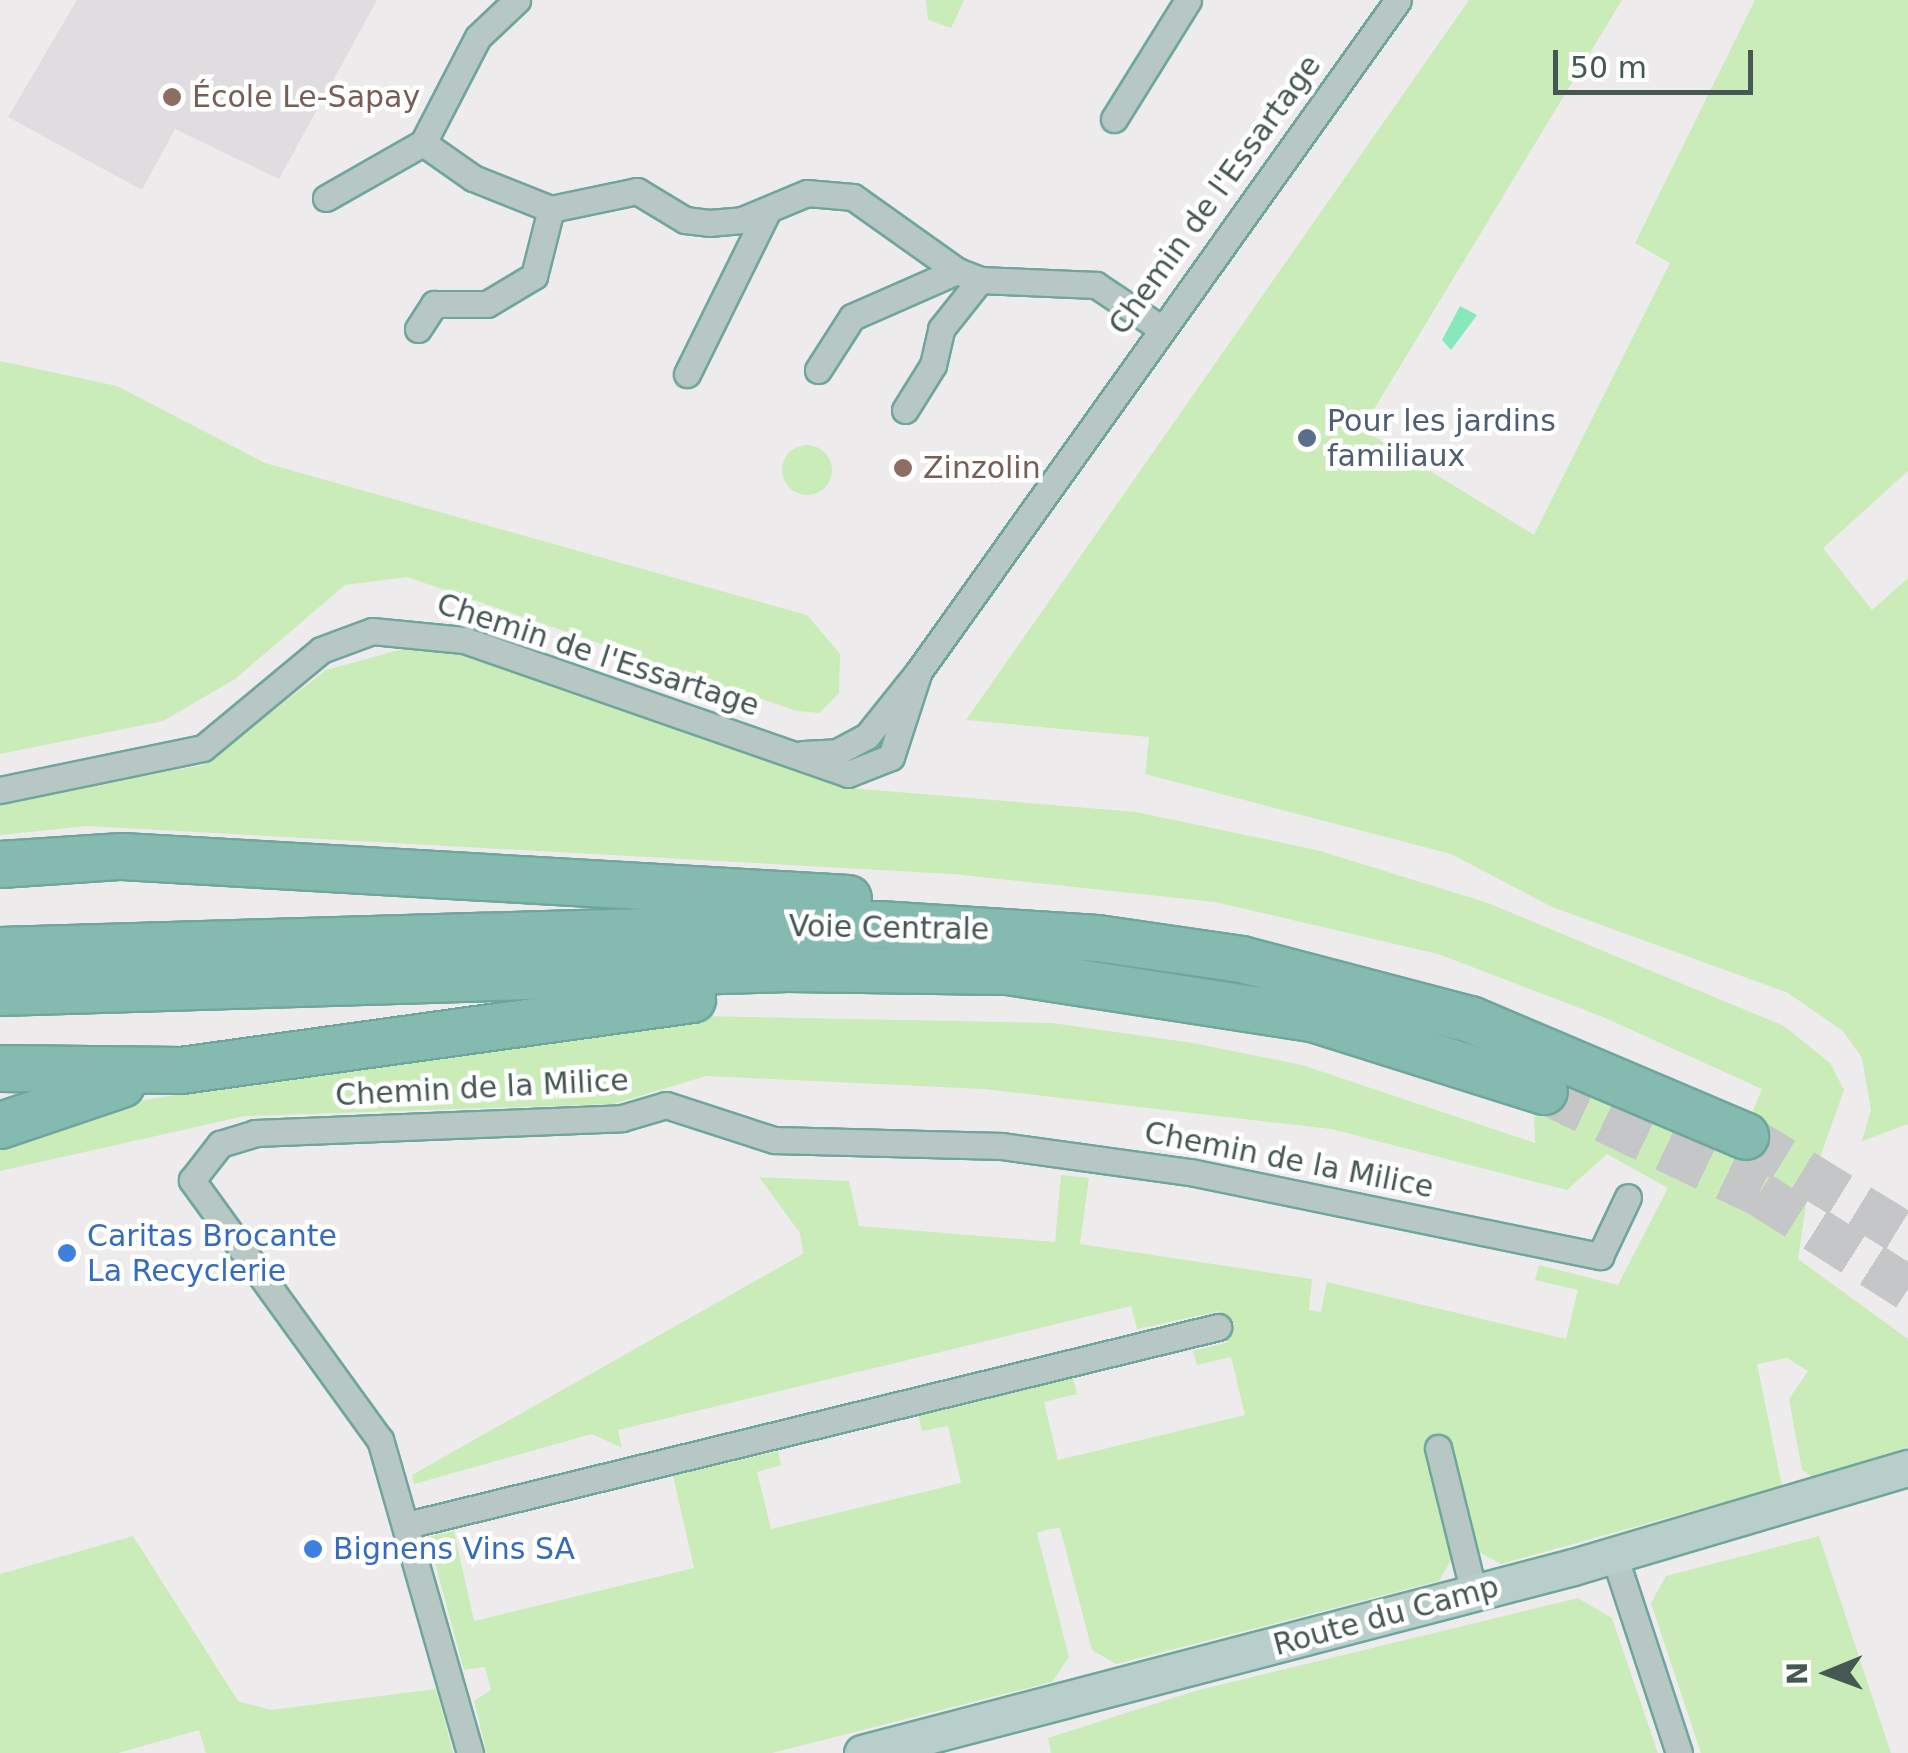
<!DOCTYPE html>
<html>
<head>
<meta charset="utf-8">
<style>
	body { margin:0 }
	#map { position:relative; width:1908px; height:1753px; overflow:hidden; background:#eeebed; font-family:"DejaVu Sans",sans-serif }
	div>[style] { position:absolute }
	.education>* { inset:0; background:#dfdddf }
	.green>* { inset:0; background:#c9ecb9 }
	.round { border-radius:50% }
	.water>* { inset:0; background:#87e8b9 }
	.highway-tunnel>* { height:45px; margin-top:-22.5px; transform-origin:0; background:repeating-linear-gradient(90deg,#c4c6c7 0 45px,transparent 0 67px) }
	.roads { filter:drop-shadow(2px 0 #6fa69c) drop-shadow(-2px 0 #6fa69c) drop-shadow(0 2px #6fa69c) drop-shadow(0 -2px #6fa69c) }
	.street>* { height:25px; margin:-12.5px; padding:0 12.5px; transform-origin:12.5px; border-radius:12.5px; background:#b7c8c4 }
	.secondary>* { height:35px; margin:-17.5px; padding:0 17.5px; transform-origin:17.5px; border-radius:17.5px; background:#b7ceca }
	.highway>* { height:45px; margin:-22.5px; padding:0 22.5px; transform-origin:22.5px; border-radius:22.5px; background:#84bab0 }
	.dots>* { width:28px; height:28px; translate:-50% -50%; box-sizing:border-box; border:5px solid #fff; border-radius:50% }
	span { translate:-50% -50%; white-space:nowrap; text-align:center; line-height:1.15; -webkit-text-stroke:9px #fff; paint-order:stroke }
	.education-label { font-size:30px; color:#785e54 }
	.left { translate:0 -50%; text-align:left }
	.street-label { font-size:30px; color:#455854 }
	.service-label { font-size:30px; color:#4e5e75 }
	.shop-label { font-size:30px; color:#366cbe }
	.north { position:absolute; left:1778px; top:1623px; width:100px; height:100px; -webkit-text-stroke:8px #fff; paint-order:stroke; rotate:269deg; font-size:28px; font-weight:700; line-height:40px; text-align:center; color:#455854 }
	.north::after { content:''; display:block; margin:auto; width:35px; height:45px; background:#455854; clip-path:polygon(50% 0,100% 100%,50% 72%,0 100%) }
	.scale { position:absolute; left:1553px; top:50px; width:200px; height:45px; box-sizing:border-box; border:5px solid #455854; border-top:0; padding-left:12px; font-size:30px; line-height:35px; white-space:nowrap; color:#455854; -webkit-text-stroke:8px #fff; paint-order:stroke }
</style>
</head>
<body>
<div id="map">
	<div class="education">
		<div style="clip-path:polygon(77px 0,377px 0,279px 179px,175px 129px,142px 190px,8px 117px)"></div>
	</div>
	<div class="green">
		<div style="clip-path:polygon(926px 0,964px 0,951px 28px,928px 20px)"></div>
		<div style="clip-path:polygon(1469px 0,1622px 0,1362px 429px,1534px 535px,1670px 263px,1635px 243px,1755px 0,1908px 0,1908px 471px,1823px 548px,1872px 610px,1908px 578px,1908px 1124px,1862px 1141px,1871px 1110px,1862px 1058px,1843px 1031px,1788px 993px,1552px 907px,1451px 854px,1145px 774px,1149px 737px,966px 720px)"></div>
		<div style="clip-path:polygon(0 361px,117px 386px,265px 463px,807px 615px,840px 654px,839px 693px,820px 713px,797px 711px,407px 577px,345px 585px,235px 679px,163px 721px,0 754px)"></div>
		<div class="round" style="left:782px;top:445px;width:50px;height:50px"></div>
		<div style="clip-path:polygon(410px 647px,462px 653px,859px 784px,850px 788px,1136px 812px,1317px 850px,1488px 903px,1784px 1026px,1830px 1063px,1844px 1090px,1808px 1191px,1798px 1259px,1908px 1339px,1908px 1447px,1813px 1477px,1802px 1470px,1789px 1399px,1808px 1371px,1787px 1358px,1757px 1364px,1782px 1486px,1501px 1564px,1475px 1550px,1453px 1557px,1439px 1581px,1116px 1664px,1092px 1650px,1060px 1528px,1049px 1529px,1037px 1533px,1069px 1657px,1052px 1682px,772px 1753px,487px 1753px,474px 1701px,491px 1690px,485px 1667px,464px 1670px,428px 1537px,454px 1531px,474px 1621px,694px 1568px,673px 1476px,778px 1451px,781px 1465px,757px 1472px,771px 1529px,961px 1483px,948px 1426px,922px 1431px,918px 1416px,1073px 1378px,1077px 1394px,1044px 1402px,1058px 1460px,1245px 1415px,1231px 1357px,1197px 1365px,1193px 1351px,1228px 1342px,1220px 1311px,1137px 1329px,1131px 1306px,618px 1430px,622px 1448px,592px 1434px,414px 1484px,412px 1475px,803px 1254px,800px 1233px,759px 1177px,849px 1181px,859px 1226px,1055px 1242px,1061px 1175px,1089px 1178px,1080px 1244px,1312px 1279px,1309px 1310px,1321px 1312px,1327px 1282px,1566px 1339px,1578px 1290px,1535px 1280px,1539px 1265px,1618px 1285px,1668px 1188px,1607px 1154px,1567px 1190px,1331px 1129px,984px 1089px,706px 1076px,613px 1104px,245px 1116px,0 1171px,0 1149px,130px 1102px,697px 1016px,1052px 1023px,1193px 1043px,1302px 1065px,1535px 1143px,1534px 1110px,1546px 1114px,1562px 1075px,1747px 1162px,1766px 1124px,1751px 1115px,1762px 1089px,1603px 1017px,1438px 954px,1215px 902px,953px 874px,87px 826px,0 835px,0 802px,203px 765px,326px 670px)"></div>
		<div style="clip-path:polygon(133px 1536px,238px 1701px,271px 1710px,436px 1689px,453px 1753px,206px 1753px,199px 1730px,118px 1753px,0 1753px,0 1574px)"></div>
		<div style="clip-path:polygon(1819px 1536px,1891px 1753px,1701px 1753px,1651px 1603px,1666px 1576px)"></div>
		<div style="clip-path:polygon(1578px 1598px,1612px 1618px,1658px 1753px,1051px 1753px,1048px 1738px,1195px 1691px)"></div>
	</div>
	<div class="water">
		<div style="clip-path:polygon(1460px 306px,1477px 315px,1451px 350px,1442px 340px)"></div>
	</div>
	<div class="highway-tunnel">
		<div style="left:1544px;top:1091px;width:238px;rotate:25.4deg"></div>
		<div style="left:1759px;top:1193px;width:177px;rotate:32.5deg"></div>
		<div style="left:1745px;top:1136px;width:191px;rotate:31.5deg"></div>
	</div>
	<div class="roads">
		<div class="street">
			<div style="left:1114px;top:119px;width:140px;rotate:-58.1deg"></div>
			<div style="left:423px;top:143px;width:61px;rotate:35deg"></div>
			<div style="left:473px;top:178px;width:84px;rotate:21.7deg"></div>
			<div style="left:551px;top:209px;width:88px;rotate:-11.8deg"></div>
			<div style="left:637px;top:191px;width:56px;rotate:31.1deg"></div>
			<div style="left:685px;top:220px;width:24px;rotate:7deg"></div>
			<div style="left:709px;top:223px;width:33px;rotate:-5deg"></div>
			<div style="left:742px;top:220px;width:70px;rotate:-22.6deg"></div>
			<div style="left:807px;top:193px;width:46px;rotate:5deg"></div>
			<div style="left:853px;top:197px;width:128px;rotate:35.4deg"></div>
			<div style="left:957px;top:271px;width:25px;rotate:21deg"></div>
			<div style="left:980px;top:280px;width:116px;rotate:2.5deg"></div>
			<div style="left:1096px;top:285px;width:76px;rotate:33.7deg"></div>
			<div style="left:326px;top:198px;width:112px;rotate:-29.6deg"></div>
			<div style="left:423px;top:143px;width:119px;rotate:-62.6deg"></div>
			<div style="left:478px;top:37px;width:54px;rotate:-43.5deg"></div>
			<div style="left:418px;top:329px;width:30px;rotate:-57deg"></div>
			<div style="left:434px;top:304px;width:53px"></div>
			<div style="left:487px;top:304px;width:55px;rotate:-30.8deg"></div>
			<div style="left:534px;top:276px;width:69px;rotate:-75.8deg"></div>
			<div style="left:818px;top:370px;width:63px;rotate:-57.3deg"></div>
			<div style="left:852px;top:317px;width:115px;rotate:-23.7deg"></div>
			<div style="left:687px;top:374px;width:181px;rotate:-63.7deg"></div>
			<div style="left:905px;top:410px;width:53px;rotate:-58.1deg"></div>
			<div style="left:933px;top:365px;width:37px;rotate:-77deg"></div>
			<div style="left:941px;top:329px;width:63px;rotate:-51.5deg"></div>
			<div style="left:803px;top:754px;width:34px;rotate:-3deg"></div>
			<div style="left:837px;top:752px;width:34px;rotate:-28deg"></div>
			<div style="left:867px;top:736px;width:83px;rotate:-51.3deg"></div>
			<div style="left:919px;top:671px;width:824px;rotate:-54.48deg"></div>
			<div style="left:0;top:790px;width:207px;rotate:-11.7deg"></div>
			<div style="left:203px;top:748px;width:153px;rotate:-39.7deg"></div>
			<div style="left:321px;top:650px;width:54px;rotate:-20.4deg"></div>
			<div style="left:372px;top:631px;width:92px;rotate:5.6deg"></div>
			<div style="left:464px;top:640px;width:407px;rotate:19.2deg"></div>
			<div style="left:848px;top:774px;width:46px;rotate:-21.6deg"></div>
			<div style="left:891px;top:757px;width:90px;rotate:-72deg"></div>
			<div style="left:1438px;top:1448px;width:149px;rotate:76.1deg"></div>
			<div style="left:407px;top:1525px;width:835px;rotate:-13.72deg"></div>
			<div style="left:1614px;top:1555px;width:208px;rotate:71.8deg"></div>
			<div style="left:470px;top:1753px;width:326px;rotate:-106deg"></div>
			<div style="left:380px;top:1440px;width:321px;rotate:-125.9deg"></div>
			<div style="left:192px;top:1180px;width:46px;rotate:-52.1deg"></div>
			<div style="left:220px;top:1144px;width:37px;rotate:-17deg"></div>
			<div style="left:255px;top:1133px;width:367px;rotate:-2.3deg"></div>
			<div style="left:622px;top:1118px;width:46px;rotate:-16.5deg"></div>
			<div style="left:666px;top:1105px;width:114px;rotate:18deg"></div>
			<div style="left:774px;top:1140px;width:228px;rotate:1.5deg"></div>
			<div style="left:1002px;top:1146px;width:190px;rotate:7.9deg"></div>
			<div style="left:1190px;top:1172px;width:419px;rotate:11.6deg"></div>
			<div style="left:1600px;top:1256px;width:65px;rotate:-64.6deg"></div>
		</div>
		<div class="secondary">
			<div style="left:862px;top:1753px;width:735px;rotate:-14.66deg"></div>
			<div style="left:1573px;top:1567px;width:349px;rotate:-16.5deg"></div>
		</div>
		<div class="highway">
			<div style="left:0;top:864px;width:122px;rotate:-3.8deg"></div>
			<div style="left:122px;top:856px;width:727px;rotate:3.31deg"></div>
			<div style="left:0;top:950px;width:879px;rotate:-1.69deg"></div>
			<div style="left:879px;top:924px;width:218px;rotate:3.7deg"></div>
			<div style="left:1097px;top:938px;width:146px;rotate:8.3deg"></div>
			<div style="left:1241px;top:959px;width:237px;rotate:14.7deg"></div>
			<div style="left:1470px;top:1019px;width:299px;rotate:23deg"></div>
			<div style="left:0;top:992px;width:788px;rotate:-1.74deg"></div>
			<div style="left:788px;top:968px;width:219px;rotate:0.8deg"></div>
			<div style="left:1007px;top:971px;width:309px;rotate:8.8deg"></div>
			<div style="left:1312px;top:1018px;width:243px;rotate:17.5deg"></div>
			<div style="left:0;top:1068px;width:181px;rotate:0.6deg"></div>
			<div style="left:181px;top:1070px;width:516px;rotate:-7.91deg"></div>
			<div style="left:0;top:1125px;width:128px;rotate:-18.7deg"></div>
		</div>
	</div>
	<div class="dots">
		<div style="left:172px;top:97px;background:#8d6e63"></div>
		<div style="left:1307px;top:438px;background:#5c6f8a"></div>
		<div style="left:903px;top:468px;background:#8d6e63"></div>
		<div style="left:67px;top:1253px;background:#3f7fe0"></div>
		<div style="left:313px;top:1549px;background:#3f7fe0"></div>
	</div>
	<div class="education-label">
		<span class="left" style="left:192px;top:97px">École Le-Sapay</span>
		<span class="left" style="left:923px;top:468px">Zinzolin</span>
	</div>
	<div class="street-label">
		<span style="left:1215px;top:195px;rotate:-54deg">Chemin de l'Essartage</span>
		<span style="left:598px;top:655px;rotate:18deg">Chemin de l'Essartage</span>
		<span style="left:889px;top:928px;rotate:1deg">Voie Centrale</span>
		<span style="left:482px;top:1088px;rotate:-3deg">Chemin de la Milice</span>
		<span style="left:1289px;top:1160px;rotate:11deg">Chemin de la Milice</span>
		<span style="left:1386px;top:1616px;rotate:-15deg">Route du Camp</span>
	</div>
	<div class="service-label">
		<span class="left" style="left:1327px;top:438px">Pour les jardins<br>familiaux</span>
	</div>
	<div class="shop-label">
		<span class="left" style="left:87px;top:1253px">Caritas Brocante<br>La Recyclerie</span>
		<span class="left" style="left:333px;top:1549px">Bignens Vins SA</span>
	</div>
	<div class="north">N</div>
	<div class="scale">50 m</div>
</div>
</body>
</html>
